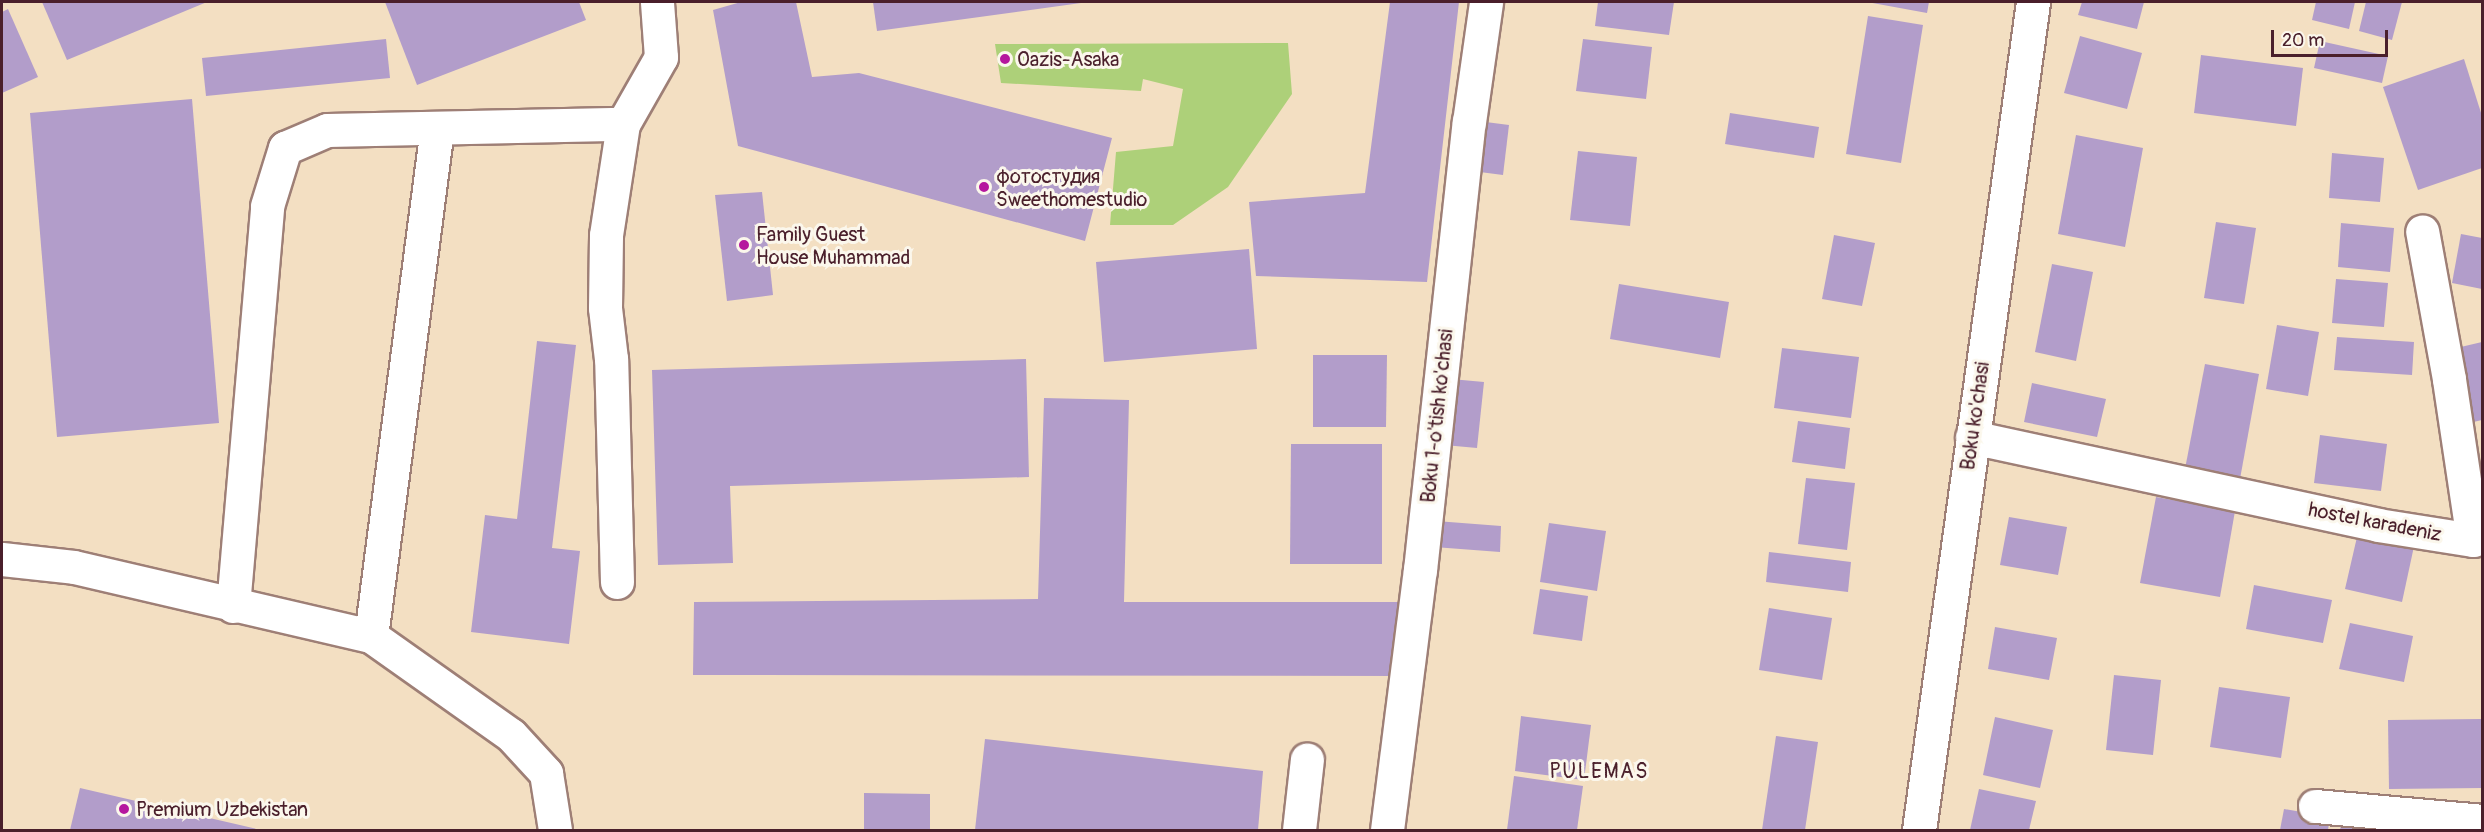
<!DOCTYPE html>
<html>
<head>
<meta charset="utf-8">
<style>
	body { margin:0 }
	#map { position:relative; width:2484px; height:832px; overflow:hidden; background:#f3dfc2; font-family:Pangolin,sans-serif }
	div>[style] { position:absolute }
	.green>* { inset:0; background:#add079 }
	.building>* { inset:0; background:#b29dca }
	.roads { filter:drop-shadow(2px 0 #9e7f76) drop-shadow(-2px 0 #9e7f76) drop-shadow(0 2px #9e7f76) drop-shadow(0 -2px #9e7f76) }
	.minor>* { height:33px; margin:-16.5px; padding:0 16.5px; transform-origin:16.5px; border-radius:16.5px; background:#fff }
	.dots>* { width:16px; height:16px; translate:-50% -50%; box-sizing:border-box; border:3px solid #fbf7ec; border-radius:50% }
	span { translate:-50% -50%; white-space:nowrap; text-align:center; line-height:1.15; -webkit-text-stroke:6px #fbf7ec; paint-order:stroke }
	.poi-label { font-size:20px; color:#4a1f2b }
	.left { translate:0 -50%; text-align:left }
	.street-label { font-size:20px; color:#4a1f2b }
	.neighbourhood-label { font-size:21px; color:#4a1f2b; letter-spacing:1.5px }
	.frame { position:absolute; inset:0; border:3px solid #4a1f2b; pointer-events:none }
	.scale { position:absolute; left:2271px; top:30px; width:117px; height:27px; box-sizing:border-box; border:3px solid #4a1f2b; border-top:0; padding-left:8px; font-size:18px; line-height:21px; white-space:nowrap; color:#4a1f2b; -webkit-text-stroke:4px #fbf7ec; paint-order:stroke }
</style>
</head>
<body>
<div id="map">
	<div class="green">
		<div style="clip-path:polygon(1288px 43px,1292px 94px,1228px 187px,1173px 225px,1110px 225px,1116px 152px,1173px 146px,1183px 89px,1143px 79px,1141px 91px,1001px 83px,995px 44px)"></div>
	</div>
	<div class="building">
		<div style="clip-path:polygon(42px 2px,207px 2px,67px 60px)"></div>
		<div style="clip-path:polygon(385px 2px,579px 2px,586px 20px,417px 85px)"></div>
		<div style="clip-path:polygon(741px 2px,796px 2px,812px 77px,859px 73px,1112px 138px,1085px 241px,738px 146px,713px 10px)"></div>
		<div style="clip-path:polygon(873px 2px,1081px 2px,1081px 3px,877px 31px)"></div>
		<div style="clip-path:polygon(1390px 2px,1459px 2px,1427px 282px,1256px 276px,1249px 202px,1365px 193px)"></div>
		<div style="clip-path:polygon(1598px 2px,1674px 2px,1669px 35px,1595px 26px)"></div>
		<div style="clip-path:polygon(1867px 2px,1929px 2px,1927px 13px)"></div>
		<div style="clip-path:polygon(2082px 2px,2144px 2px,2137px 29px,2078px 15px)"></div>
		<div style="clip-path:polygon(2316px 2px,2355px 2px,2349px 29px,2312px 20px)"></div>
		<div style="clip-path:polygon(2366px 2px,2402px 2px,2392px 40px,2359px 31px)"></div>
		<div style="clip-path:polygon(8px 9px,38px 77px,2px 93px,2px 12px)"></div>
		<div style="clip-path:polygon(1868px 16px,1923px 25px,1901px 163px,1846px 154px)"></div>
		<div style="clip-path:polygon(2080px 36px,2142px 53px,2127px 109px,2064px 93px)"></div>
		<div style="clip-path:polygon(386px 39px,390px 78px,206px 96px,202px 58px)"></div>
		<div style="clip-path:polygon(1583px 39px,1652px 47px,1646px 99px,1576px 91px)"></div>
		<div style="clip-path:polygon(2320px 41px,2388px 56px,2382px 83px,2314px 68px)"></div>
		<div style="clip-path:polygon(2201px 55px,2303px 68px,2296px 126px,2194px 113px)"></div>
		<div style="clip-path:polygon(2464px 59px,2482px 116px,2482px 168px,2418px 190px,2383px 87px)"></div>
		<div style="clip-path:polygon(192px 99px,219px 423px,57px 437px,30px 113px)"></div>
		<div style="clip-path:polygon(1730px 113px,1819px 127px,1814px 158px,1725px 144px)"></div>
		<div style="clip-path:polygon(1478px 121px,1509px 125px,1503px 175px,1472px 171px)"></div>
		<div style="clip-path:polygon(2076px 135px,2143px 148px,2125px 247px,2058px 234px)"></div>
		<div style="clip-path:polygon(1578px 151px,1637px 157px,1630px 226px,1570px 220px)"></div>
		<div style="clip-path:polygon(2332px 153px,2384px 158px,2380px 202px,2329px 198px)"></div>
		<div style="clip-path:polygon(762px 192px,773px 295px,727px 301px,715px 195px)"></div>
		<div style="clip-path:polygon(2216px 222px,2256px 228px,2244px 304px,2204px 298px)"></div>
		<div style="clip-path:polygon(2341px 223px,2394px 228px,2390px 272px,2338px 267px)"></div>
		<div style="clip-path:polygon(2461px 234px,2482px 238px,2482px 289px,2452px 283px)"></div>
		<div style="clip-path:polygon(1834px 235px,1875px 243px,1862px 306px,1822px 299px)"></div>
		<div style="clip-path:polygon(1249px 249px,1257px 349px,1104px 362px,1096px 262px)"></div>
		<div style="clip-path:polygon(2052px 264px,2093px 272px,2076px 361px,2035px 352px)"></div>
		<div style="clip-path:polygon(2336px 279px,2388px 283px,2384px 327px,2332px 323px)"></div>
		<div style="clip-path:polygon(1619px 284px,1729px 302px,1720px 358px,1610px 339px)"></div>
		<div style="clip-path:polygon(2277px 325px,2319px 332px,2308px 396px,2266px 389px)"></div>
		<div style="clip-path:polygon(2337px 337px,2414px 342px,2412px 375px,2334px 370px)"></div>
		<div style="clip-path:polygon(537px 341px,576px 345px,552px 548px,580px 551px,569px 644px,471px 632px,485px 515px,517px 519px)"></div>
		<div style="clip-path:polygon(2482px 342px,2482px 420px,2465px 424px,2448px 350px)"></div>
		<div style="clip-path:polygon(1782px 348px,1859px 357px,1851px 418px,1774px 408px)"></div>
		<div style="clip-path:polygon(1313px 355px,1387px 355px,1386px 427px,1313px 427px)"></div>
		<div style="clip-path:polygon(1026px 359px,1029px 477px,730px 486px,733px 563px,658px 565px,652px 370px)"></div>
		<div style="clip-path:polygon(2205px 364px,2259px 374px,2240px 479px,2185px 469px)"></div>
		<div style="clip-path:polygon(1451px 379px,1484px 382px,1477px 448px,1444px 445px)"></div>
		<div style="clip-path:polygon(2032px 383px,2106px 399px,2097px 437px,2024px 422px)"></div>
		<div style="clip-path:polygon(1044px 398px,1129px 400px,1124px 602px,1402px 602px,1402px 676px,693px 675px,694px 602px,1038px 599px)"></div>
		<div style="clip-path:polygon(1798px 421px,1850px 428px,1845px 469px,1792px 462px)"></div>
		<div style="clip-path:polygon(2320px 435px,2387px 444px,2381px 491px,2314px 483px)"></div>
		<div style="clip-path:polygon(1291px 444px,1382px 444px,1382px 564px,1290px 564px)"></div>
		<div style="clip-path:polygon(1806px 478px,1855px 483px,1847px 550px,1798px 544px)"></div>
		<div style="clip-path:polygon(2156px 497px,2235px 511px,2220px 597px,2140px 583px)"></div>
		<div style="clip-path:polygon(2009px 517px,2067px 527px,2058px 575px,2000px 565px)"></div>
		<div style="clip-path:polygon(1436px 521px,1501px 526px,1500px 552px,1434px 547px)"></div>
		<div style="clip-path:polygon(1549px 523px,1606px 531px,1597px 591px,1540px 582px)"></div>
		<div style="clip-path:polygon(2360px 524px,2416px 537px,2402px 602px,2345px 589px)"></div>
		<div style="clip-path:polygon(1769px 552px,1851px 562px,1848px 592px,1766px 582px)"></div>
		<div style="clip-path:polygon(2254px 585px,2332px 600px,2323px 643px,2246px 629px)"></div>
		<div style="clip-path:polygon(1540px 589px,1588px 596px,1582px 641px,1533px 634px)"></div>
		<div style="clip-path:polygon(1769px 608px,1832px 618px,1822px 680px,1759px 670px)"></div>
		<div style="clip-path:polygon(2350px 623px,2413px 636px,2404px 682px,2339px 669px)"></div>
		<div style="clip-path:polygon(1995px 627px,2057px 638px,2049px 680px,1988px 669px)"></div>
		<div style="clip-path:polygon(2114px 675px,2161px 680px,2153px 755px,2106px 750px)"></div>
		<div style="clip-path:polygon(2219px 687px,2290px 697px,2281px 758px,2210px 747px)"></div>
		<div style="clip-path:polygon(1521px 716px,1591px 725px,1584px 780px,1515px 771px)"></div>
		<div style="clip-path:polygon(1995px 717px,2053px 730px,2040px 788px,1983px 775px)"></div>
		<div style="clip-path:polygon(2482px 719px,2482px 788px,2389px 789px,2388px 720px)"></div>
		<div style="clip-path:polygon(1776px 736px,1818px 742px,1805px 830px,1762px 830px)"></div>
		<div style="clip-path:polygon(985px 739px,1263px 771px,1258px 830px,975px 830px)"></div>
		<div style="clip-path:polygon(1514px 776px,1583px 786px,1577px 830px,1507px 830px)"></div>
		<div style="clip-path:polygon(80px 788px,261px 830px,70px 830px)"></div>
		<div style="clip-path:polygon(1979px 789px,2036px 801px,2029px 830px,1970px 830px)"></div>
		<div style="clip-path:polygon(864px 793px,930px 794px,930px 830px,864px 830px)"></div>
		<div style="clip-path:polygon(2284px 809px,2330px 817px,2328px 830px,2280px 830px)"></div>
		<div style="clip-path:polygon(2343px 814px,2394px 823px,2392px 830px,2340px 830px)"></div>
	</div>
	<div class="roads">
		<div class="minor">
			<div style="left:1972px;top:437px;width:415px;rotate:12.2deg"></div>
			<div style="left:2378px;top:525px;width:96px;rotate:9deg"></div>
			<div style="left:2473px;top:540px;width:163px;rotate:-98.5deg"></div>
			<div style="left:2449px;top:379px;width:150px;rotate:-100.3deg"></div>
			<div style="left:2px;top:559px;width:72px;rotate:6.3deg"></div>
			<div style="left:74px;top:567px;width:305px;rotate:13.1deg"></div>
			<div style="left:371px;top:636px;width:171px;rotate:35.3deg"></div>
			<div style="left:511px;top:735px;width:52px;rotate:47.4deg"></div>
			<div style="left:546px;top:773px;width:58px;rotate:81deg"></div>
			<div style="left:617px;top:582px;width:223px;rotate:-91.5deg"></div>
			<div style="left:611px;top:359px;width:51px;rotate:-96.7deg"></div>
			<div style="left:605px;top:308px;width:73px;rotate:-89.2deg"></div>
			<div style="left:606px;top:235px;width:112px;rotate:-81.3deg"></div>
			<div style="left:623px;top:124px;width:77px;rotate:-60.4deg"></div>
			<div style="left:661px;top:57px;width:55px;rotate:-94.2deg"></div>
			<div style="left:233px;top:606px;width:401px;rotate:-85.1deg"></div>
			<div style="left:267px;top:206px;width:61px;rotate:-72.8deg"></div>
			<div style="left:285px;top:148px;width:46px;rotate:-23.2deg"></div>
			<div style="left:327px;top:130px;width:296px;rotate:-1.2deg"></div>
			<div style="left:371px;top:636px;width:512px;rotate:-82.6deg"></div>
			<div style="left:2315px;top:806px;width:168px;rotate:5.1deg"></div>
			<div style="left:1299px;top:830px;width:71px;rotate:-83.6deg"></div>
			<div style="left:1387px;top:830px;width:262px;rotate:-82.8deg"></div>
			<div style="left:1420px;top:570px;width:451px;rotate:-83.8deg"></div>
			<div style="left:1469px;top:122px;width:121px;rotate:-81.9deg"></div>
			<div style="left:1919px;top:830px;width:836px;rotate:-82.16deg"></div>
		</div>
	</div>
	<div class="dots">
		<div style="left:1005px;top:59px;background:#b5179e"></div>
		<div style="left:984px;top:187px;background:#b5179e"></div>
		<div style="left:744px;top:245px;background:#b5179e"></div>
		<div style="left:124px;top:809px;background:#b5179e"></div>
	</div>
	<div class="poi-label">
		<span class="left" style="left:1017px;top:59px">Oazis-Asaka</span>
		<span class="left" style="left:996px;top:188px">фотостудия<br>Sweethomestudio</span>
		<span class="left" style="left:756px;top:246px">Family Guest<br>House Muhammad</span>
		<span class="left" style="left:136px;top:809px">Premium Uzbekistan</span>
	</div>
	<div class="street-label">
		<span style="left:1437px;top:416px;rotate:-84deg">Boku 1-o'tish ko'chasi</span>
		<span style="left:1975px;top:416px;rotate:-82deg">Boku ko'chasi</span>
		<span style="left:2375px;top:522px;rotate:11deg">hostel karadeniz</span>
	</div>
	<div class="neighbourhood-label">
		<span style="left:1599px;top:772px">PULEMAS</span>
	</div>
	<div class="frame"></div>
	<div class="scale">20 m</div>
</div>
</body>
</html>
